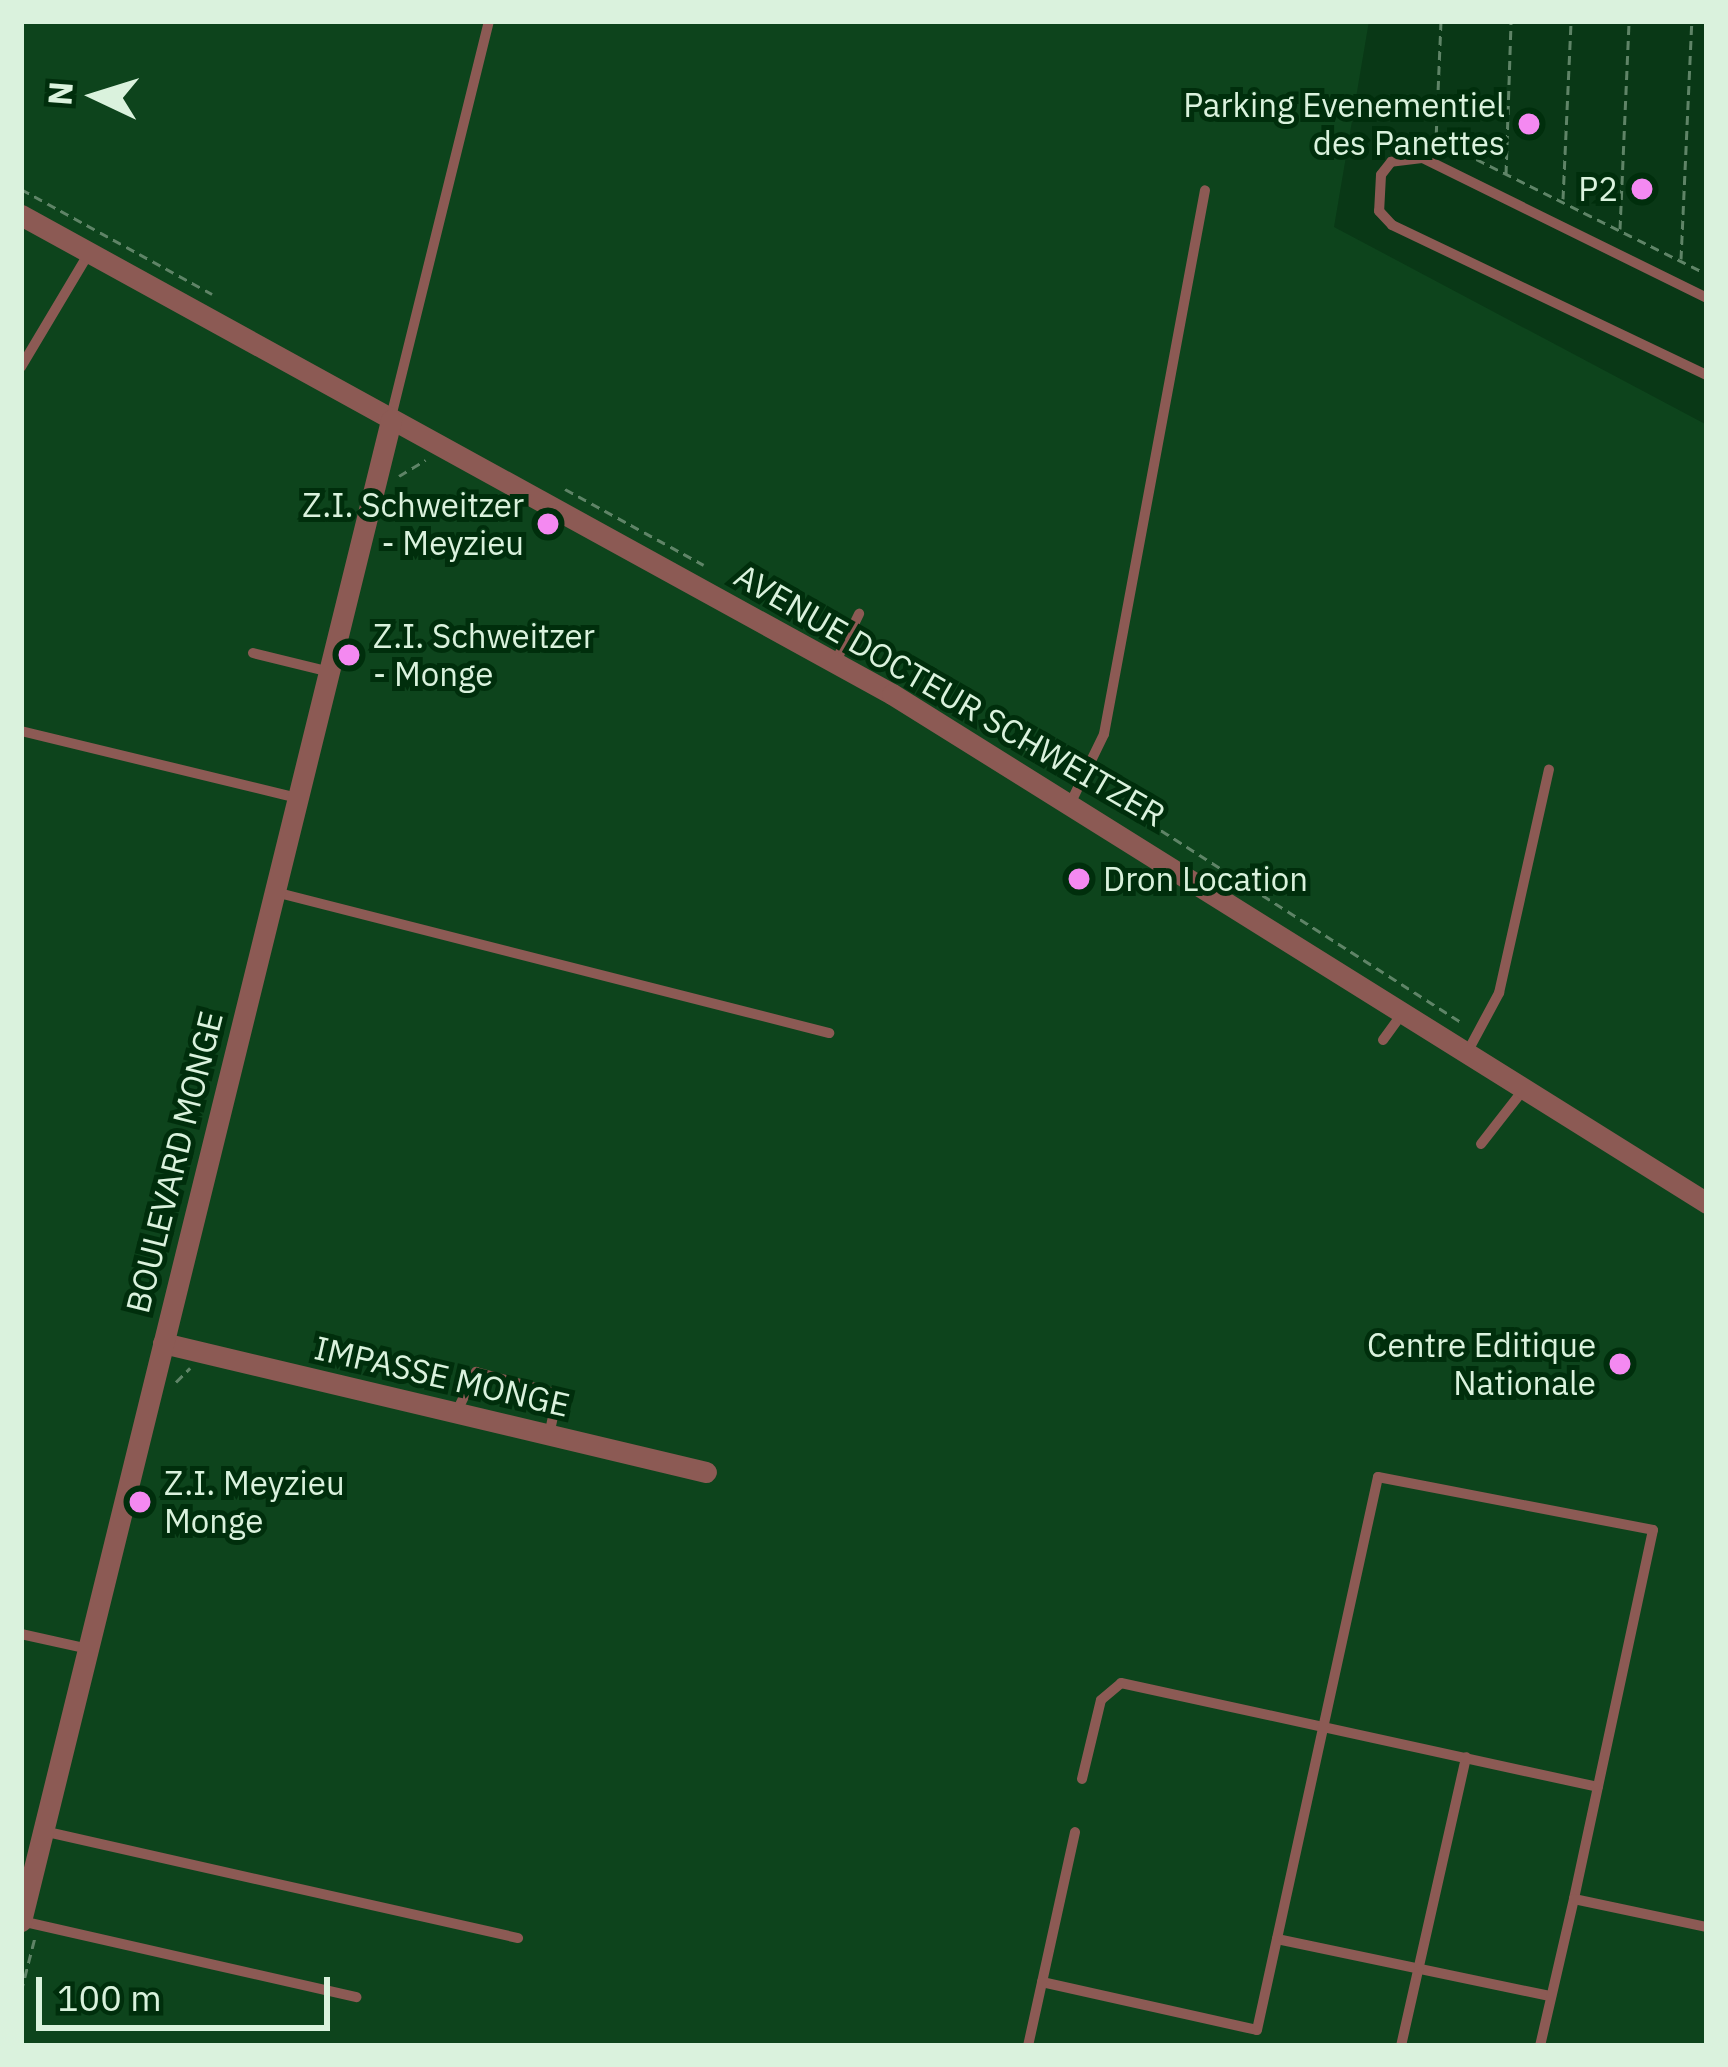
<!DOCTYPE html>
<html>
<head>
<meta charset="utf-8">
<style>
	body { margin:0 }
	#map { position:relative; width:1728px; height:2067px; overflow:hidden; background:#093816; font-family:"IBM Plex Sans",sans-serif }
	div>[style] { position:absolute }
	.built>* { inset:0; background:#0d441c }
	.path>* { height:3px; margin-top:-1.5px; transform-origin:0; background:repeating-linear-gradient(90deg,#5f8467 0 9px,transparent 0 15px) }
	.service>* { height:10px; margin:-5px; padding:0 5px; transform-origin:5px; border-radius:5px; background:#8c5a54 }
	.minor>* { height:21px; margin:-10.5px; padding:0 10.5px; transform-origin:10.5px; border-radius:10.5px; background:#8c5a54 }
	.dots>* { width:33px; height:33px; translate:-50% -50%; box-sizing:border-box; border:6px solid #002e0c; border-radius:50% }
	span { translate:-50% -50%; white-space:nowrap; text-align:center; line-height:1.15; -webkit-text-stroke:10px #002e0c; paint-order:stroke }
	.poi-label { font-size:33px; color:#daf2dd }
	.right { translate:-100% -50%; text-align:right }
	.left { translate:0 -50%; text-align:left }
	.street-label { font-size:33px; color:#daf2dd }
	.frame { position:absolute; inset:0; border:24px solid #daf2dd; pointer-events:none }
	.north { position:absolute; left:36px; top:36px; width:120px; height:120px; -webkit-text-stroke:9px #002e0c; paint-order:stroke; rotate:274deg; font-size:33px; font-weight:700; line-height:48px; text-align:center; color:#daf2dd }
	.north::after { content:''; display:block; margin:auto; width:42px; height:54px; background:#daf2dd; clip-path:polygon(50% 0,100% 100%,50% 72%,0 100%) }
	.scale { position:absolute; left:36px; top:1977px; width:294px; height:54px; box-sizing:border-box; border:6px solid #daf2dd; border-top:0; padding-left:15px; font-size:36px; line-height:42px; white-space:nowrap; color:#daf2dd; -webkit-text-stroke:9px #002e0c; paint-order:stroke }
</style>
</head>
<body>
<div id="map">
	<div class="built">
		<div style="clip-path:polygon(21px 21px,1369px 21px,1334px 227px,1707px 425px,1707px 2046px,21px 2046px)"></div>
	</div>
	<div class="path">
		<div style="left:1441px;top:21px;width:118px;rotate:92.4deg"></div>
		<div style="left:1436px;top:139px;width:303px;rotate:26.5deg"></div>
		<div style="left:1506px;top:174px;width:153px;rotate:-88.1deg"></div>
		<div style="left:21px;top:189px;width:218px;rotate:28.8deg"></div>
		<div style="left:1563px;top:199px;width:178px;rotate:-87.4deg"></div>
		<div style="left:1620px;top:229px;width:208px;rotate:-87.5deg"></div>
		<div style="left:1681px;top:259px;width:238px;rotate:-87.4deg"></div>
		<div style="left:399px;top:476px;width:31px;rotate:-31deg"></div>
		<div style="left:565px;top:489px;width:158px;rotate:28.7deg"></div>
		<div style="left:983px;top:725px;width:98px;rotate:28.7deg"></div>
		<div style="left:1098px;top:790px;width:434px;rotate:32.6deg"></div>
		<div style="left:176px;top:1382px;width:20px;rotate:-45deg"></div>
		<div style="left:21px;top:1992px;width:57px;rotate:-75.7deg"></div>
	</div>
	<div class="service">
		<div style="left:1707px;top:298px;width:318px;rotate:-153.8deg"></div>
		<div style="left:1422px;top:158px;width:31px;rotate:173deg"></div>
		<div style="left:1391px;top:162px;width:16px;rotate:128deg"></div>
		<div style="left:1381px;top:175px;width:36px;rotate:93deg"></div>
		<div style="left:1379px;top:211px;width:19px;rotate:47deg"></div>
		<div style="left:1392px;top:225px;width:349px;rotate:25.5deg"></div>
		<div style="left:21px;top:367px;width:133px;rotate:-59.2deg"></div>
		<div style="left:391px;top:417px;width:407px;rotate:-76.1deg"></div>
		<div style="left:253px;top:653px;width:79px;rotate:13.9deg"></div>
		<div style="left:835px;top:663px;width:55px;rotate:-63.9deg"></div>
		<div style="left:21px;top:731px;width:285px;rotate:13.6deg"></div>
		<div style="left:1072px;top:800px;width:73px;rotate:-64.1deg"></div>
		<div style="left:1104px;top:734px;width:553px;rotate:-79.48deg"></div>
		<div style="left:275px;top:892px;width:572px;rotate:14.28deg"></div>
		<div style="left:1383px;top:1040px;width:36px;rotate:-54deg"></div>
		<div style="left:1469px;top:1049px;width:64px;rotate:-61.8deg"></div>
		<div style="left:1499px;top:993px;width:229px;rotate:-77.4deg"></div>
		<div style="left:1481px;top:1144px;width:70px;rotate:-52deg"></div>
		<div style="left:456px;top:1413px;width:46px;rotate:-64deg"></div>
		<div style="left:476px;top:1372px;width:85px;rotate:15deg"></div>
		<div style="left:558px;top:1394px;width:42px;rotate:102.4deg"></div>
		<div style="left:21px;top:1634px;width:70px;rotate:12.4deg"></div>
		<div style="left:1082px;top:1779px;width:81px;rotate:-76.5deg"></div>
		<div style="left:1101px;top:1700px;width:26px;rotate:-40deg"></div>
		<div style="left:1121px;top:1683px;width:488px;rotate:12.3deg"></div>
		<div style="left:43px;top:1831px;width:487px;rotate:12.7deg"></div>
		<div style="left:21px;top:1921px;width:344px;rotate:12.8deg"></div>
		<div style="left:1277px;top:1939px;width:280px;rotate:11.8deg"></div>
		<div style="left:1042px;top:1982px;width:220px;rotate:12.6deg"></div>
		<div style="left:1257px;top:2030px;width:566px;rotate:-77.66deg"></div>
		<div style="left:1378px;top:1477px;width:280px;rotate:10.9deg"></div>
		<div style="left:1653px;top:1530px;width:377px;rotate:102.1deg"></div>
		<div style="left:1028px;top:2046px;width:219px;rotate:-77.6deg"></div>
		<div style="left:1401px;top:2046px;width:296px;rotate:-77.3deg"></div>
		<div style="left:1540px;top:2046px;width:151px;rotate:-77deg"></div>
		<div style="left:1574px;top:1899px;width:136px;rotate:11.9deg"></div>
	</div>
	<div class="minor">
		<div style="left:21px;top:215px;width:994px;rotate:28.81deg"></div>
		<div style="left:892px;top:694px;width:961px;rotate:31.99deg"></div>
		<div style="left:163px;top:1343px;width:558px;rotate:13.36deg"></div>
		<div style="left:21px;top:1921px;width:1546px;rotate:-76.15deg"></div>
	</div>
	<div class="dots">
		<div style="left:1529px;top:124px;background:#f489f1"></div>
		<div style="left:1642px;top:189px;background:#f489f1"></div>
		<div style="left:548px;top:524px;background:#f489f1"></div>
		<div style="left:349px;top:655px;background:#f489f1"></div>
		<div style="left:1079px;top:879px;background:#f489f1"></div>
		<div style="left:1620px;top:1364px;background:#f489f1"></div>
		<div style="left:140px;top:1502px;background:#f489f1"></div>
	</div>
	<div class="poi-label">
		<span class="right" style="left:1505px;top:124px">Parking Evenementiel<br>des Panettes</span>
		<span class="right" style="left:1618px;top:189px">P2</span>
		<span class="right" style="left:524px;top:524px">Z.I. Schweitzer<br>- Meyzieu</span>
		<span class="left" style="left:373px;top:655px">Z.I. Schweitzer<br>- Monge</span>
		<span class="left" style="left:1103px;top:879px">Dron Location</span>
		<span class="right" style="left:1596px;top:1364px">Centre Editique<br>Nationale</span>
		<span class="left" style="left:164px;top:1502px">Z.I. Meyzieu<br>Monge</span>
	</div>
	<div class="street-label">
		<span style="left:950px;top:695px;rotate:30deg">AVENUE DOCTEUR SCHWEITZER</span>
		<span style="left:174px;top:1162px;rotate:-76deg">BOULEVARD MONGE</span>
		<span style="left:442px;top:1376px;rotate:13deg">IMPASSE MONGE</span>
	</div>
	<div class="frame"></div>
	<div class="north">N</div>
	<div class="scale">100 m</div>
</div>
</body>
</html>
